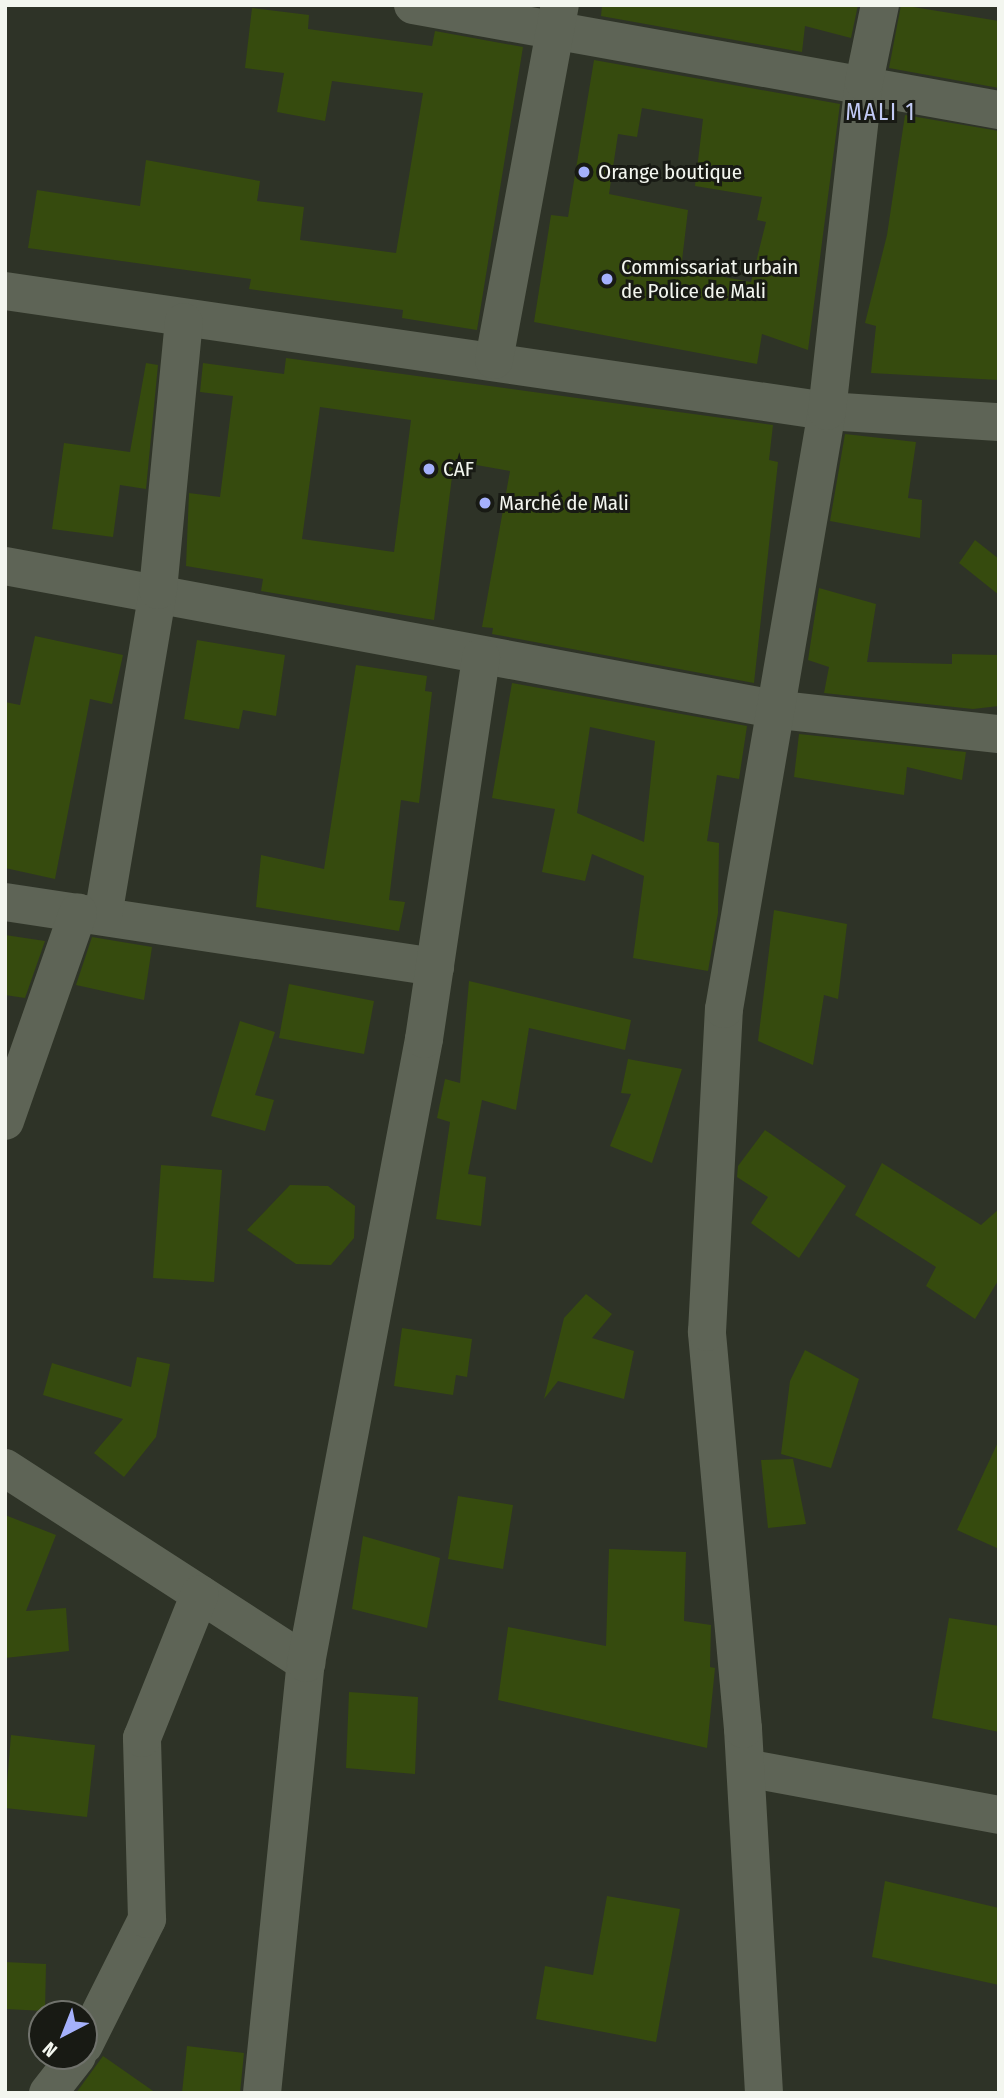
<!DOCTYPE html>
<html>
<head>
<meta charset="utf-8">
<style>
	body { margin:0 }
	#map { position:relative; width:1004px; height:2098px; overflow:hidden; background:#2e3327; font-family:"Fira Sans Condensed",sans-serif }
	div>[style] { position:absolute }
	.building>* { inset:0; background:#364b0e }
	.minor>* { height:38px; margin:-19px; padding:0 19px; transform-origin:19px; border-radius:19px; background:#5e6456 }
	.dots>* { width:19px; height:19px; translate:-50% -50%; box-sizing:border-box; border:4px solid #181a14; border-radius:50% }
	span { translate:-50% -50%; white-space:nowrap; text-align:center; line-height:1.15; -webkit-text-stroke:6px #181a14; paint-order:stroke }
	.poi-label { font-size:21px; color:#f3f6ef }
	.left { translate:0 -50%; text-align:left }
	.neighbourhood-label { font-size:23px; color:#c2caf5; letter-spacing:2px }
	.frame { position:absolute; inset:0; border:7px solid #f3f6ef; pointer-events:none }
	.north { position:absolute; left:28px; top:2000px; width:70px; height:70px; box-sizing:border-box; background:#181a14; border:2px solid #70726c; border-radius:50%; rotate:222deg; font-size:19px; font-weight:700; line-height:28px; text-align:center; color:#f3f6ef }
	.north::after { content:''; display:block; margin:auto; width:24px; height:32px; background:#a5b1fc; clip-path:polygon(50% 0,100% 100%,50% 72%,0 100%) }
</style>
</head>
<body>
<div id="map">
	<div class="building">
		<div style="clip-path:polygon(602px 5px,858px 5px,851px 38px,805px 26px,802px 52px,601px 16px)"></div>
		<div style="clip-path:polygon(901px 5px,999px 21px,999px 88px,889px 68px)"></div>
		<div style="clip-path:polygon(252px 8px,309px 15px,308px 29px,432px 46px,435px 31px,523px 47px,477px 330px,402px 318px,403px 310px,249px 289px,251px 279px,28px 248px,37px 190px,140px 206px,146px 160px,260px 181px,257px 201px,304px 207px,300px 240px,396px 253px,423px 93px,332px 81px,325px 121px,277px 112px,284px 73px,245px 68px)"></div>
		<div style="clip-path:polygon(evenodd,594px 60px,840px 104px,808px 350px,762px 334px,757px 364px,534px 322px,551px 215px,568px 217px,594px 60px,642px 108px,703px 119px,695px 186px,762px 197px,757px 220px,766px 222px,751px 282px,681px 269px,688px 210px,609px 194px,618px 134px,637px 137px,642px 108px)"></div>
		<div style="clip-path:polygon(905px 115px,999px 131px,999px 380px,871px 373px,876px 326px,865px 323px,887px 235px)"></div>
		<div style="clip-path:polygon(evenodd,286px 358px,773px 425px,769px 460px,778px 462px,754px 683px,492px 634px,493px 628px,482px 627px,510px 471px,454px 461px,434px 620px,261px 591px,263px 579px,186px 566px,189px 493px,220px 497px,233px 396px,200px 392px,203px 363px,284px 374px,286px 358px,320px 407px,411px 420px,394px 552px,302px 539px,320px 407px)"></div>
		<div style="clip-path:polygon(146px 363px,158px 365px,146px 489px,120px 485px,113px 537px,52px 529px,64px 443px,130px 452px)"></div>
		<div style="clip-path:polygon(845px 434px,916px 442px,908px 498px,922px 500px,920px 538px,830px 521px)"></div>
		<div style="clip-path:polygon(975px 540px,999px 559px,999px 595px,959px 563px)"></div>
		<div style="clip-path:polygon(819px 588px,876px 604px,867px 662px,952px 664px,952px 654px,999px 655px,999px 706px,973px 709px,824px 693px,829px 667px,808px 660px)"></div>
		<div style="clip-path:polygon(35px 636px,123px 655px,112px 704px,90px 699px,55px 879px,5px 868px,5px 702px,20px 705px)"></div>
		<div style="clip-path:polygon(197px 640px,285px 655px,276px 716px,243px 710px,239px 729px,184px 719px)"></div>
		<div style="clip-path:polygon(356px 665px,427px 676px,425px 691px,432px 692px,419px 803px,401px 800px,389px 900px,405px 902px,399px 931px,256px 907px,261px 855px,324px 869px)"></div>
		<div style="clip-path:polygon(evenodd,512px 683px,747px 726px,739px 779px,717px 775px,707px 841px,719px 843px,718px 913px,708px 971px,633px 958px,644px 876px,592px 854px,585px 881px,542px 872px,555px 809px,492px 798px,512px 683px,590px 727px,655px 741px,644px 842px,577px 813px,590px 727px)"></div>
		<div style="clip-path:polygon(799px 734px,966px 752px,962px 780px,907px 767px,904px 795px,794px 777px)"></div>
		<div style="clip-path:polygon(774px 910px,847px 924px,838px 999px,824px 995px,813px 1065px,758px 1041px)"></div>
		<div style="clip-path:polygon(5px 935px,45px 941px,25px 998px,5px 995px)"></div>
		<div style="clip-path:polygon(92px 937px,152px 947px,144px 1000px,76px 985px)"></div>
		<div style="clip-path:polygon(469px 981px,631px 1020px,625px 1050px,529px 1028px,516px 1110px,482px 1100px,468px 1174px,486px 1177px,481px 1226px,436px 1219px,450px 1122px,437px 1118px,445px 1079px,460px 1083px)"></div>
		<div style="clip-path:polygon(289px 984px,374px 1001px,364px 1054px,279px 1038px)"></div>
		<div style="clip-path:polygon(240px 1021px,275px 1032px,255px 1095px,274px 1100px,265px 1131px,211px 1116px)"></div>
		<div style="clip-path:polygon(628px 1059px,682px 1069px,652px 1163px,610px 1146px,631px 1094px,621px 1093px)"></div>
		<div style="clip-path:polygon(765px 1130px,846px 1186px,799px 1258px,751px 1223px,768px 1197px,737px 1177px,738px 1166px)"></div>
		<div style="clip-path:polygon(882px 1163px,981px 1225px,999px 1209px,999px 1279px,975px 1319px,926px 1286px,936px 1267px,855px 1215px)"></div>
		<div style="clip-path:polygon(161px 1165px,222px 1170px,214px 1282px,153px 1278px)"></div>
		<div style="clip-path:polygon(290px 1185px,328px 1186px,355px 1206px,354px 1238px,331px 1265px,296px 1264px,247px 1230px)"></div>
		<div style="clip-path:polygon(586px 1294px,612px 1314px,592px 1338px,634px 1351px,624px 1399px,558px 1381px,544px 1399px,564px 1318px)"></div>
		<div style="clip-path:polygon(402px 1328px,472px 1339px,467px 1377px,456px 1375px,453px 1395px,394px 1386px)"></div>
		<div style="clip-path:polygon(805px 1350px,859px 1379px,831px 1468px,781px 1454px,790px 1381px)"></div>
		<div style="clip-path:polygon(137px 1357px,170px 1364px,156px 1437px,124px 1477px,94px 1453px,123px 1419px,43px 1395px,52px 1363px,131px 1387px)"></div>
		<div style="clip-path:polygon(999px 1440px,999px 1549px,957px 1530px)"></div>
		<div style="clip-path:polygon(793px 1459px,806px 1524px,768px 1528px,761px 1460px)"></div>
		<div style="clip-path:polygon(458px 1496px,513px 1505px,503px 1569px,448px 1559px)"></div>
		<div style="clip-path:polygon(5px 1515px,56px 1535px,26px 1611px,66px 1608px,69px 1651px,5px 1658px)"></div>
		<div style="clip-path:polygon(363px 1536px,440px 1558px,427px 1628px,352px 1609px)"></div>
		<div style="clip-path:polygon(609px 1549px,686px 1552px,684px 1621px,711px 1625px,710px 1667px,715px 1668px,707px 1748px,498px 1700px,508px 1627px,606px 1646px)"></div>
		<div style="clip-path:polygon(949px 1618px,999px 1626px,999px 1732px,932px 1718px)"></div>
		<div style="clip-path:polygon(349px 1692px,418px 1697px,415px 1774px,346px 1768px)"></div>
		<div style="clip-path:polygon(11px 1735px,95px 1745px,87px 1817px,5px 1808px)"></div>
		<div style="clip-path:polygon(885px 1881px,999px 1908px,999px 1985px,872px 1957px)"></div>
		<div style="clip-path:polygon(607px 1896px,680px 1909px,656px 2042px,536px 2019px,545px 1966px,593px 1975px)"></div>
		<div style="clip-path:polygon(5px 1962px,46px 1964px,45px 2011px,5px 2009px)"></div>
		<div style="clip-path:polygon(187px 2046px,244px 2053px,240px 2093px,182px 2093px)"></div>
		<div style="clip-path:polygon(103px 2056px,156px 2093px,76px 2093px)"></div>
	</div>
	<div class="minor">
		<div style="left:413px;top:5px;width:595px;rotate:10.16deg"></div>
		<div style="left:5px;top:291px;width:831px;rotate:8.31deg"></div>
		<div style="left:827px;top:411px;width:172px;rotate:3.7deg"></div>
		<div style="left:494px;top:360px;width:361px;rotate:-79.5deg"></div>
		<div style="left:5px;top:566px;width:788px;rotate:10.53deg"></div>
		<div style="left:780px;top:710px;width:220px;rotate:6.3deg"></div>
		<div style="left:5px;top:902px;width:435px;rotate:8.6deg"></div>
		<div style="left:103px;top:916px;width:331px;rotate:-80.4deg"></div>
		<div style="left:158px;top:590px;width:269px;rotate:-84.5deg"></div>
		<div style="left:5px;top:1121px;width:221px;rotate:-70.7deg"></div>
		<div style="left:5px;top:1468px;width:359px;rotate:32.9deg"></div>
		<div style="left:746px;top:1768px;width:257px;rotate:10.5deg"></div>
		<div style="left:84px;top:2045px;width:141px;rotate:-63.4deg"></div>
		<div style="left:147px;top:1919px;width:181px;rotate:-91.6deg"></div>
		<div style="left:142px;top:1738px;width:155px;rotate:-68.1deg"></div>
		<div style="left:48px;top:2093px;width:47px;rotate:-51.9deg"></div>
		<div style="left:262px;top:2093px;width:432px;rotate:-84.2deg"></div>
		<div style="left:306px;top:1663px;width:635px;rotate:-79.29deg"></div>
		<div style="left:424px;top:1039px;width:386px;rotate:-81.5deg"></div>
		<div style="left:764px;top:2093px;width:365px;rotate:-93.3deg"></div>
		<div style="left:743px;top:1729px;width:399px;rotate:-95.2deg"></div>
		<div style="left:707px;top:1332px;width:323px;rotate:-87deg"></div>
		<div style="left:724px;top:1009px;width:607px;rotate:-80.23deg"></div>
		<div style="left:827px;top:411px;width:331px;rotate:-83.6deg"></div>
		<div style="left:864px;top:82px;width:79px;rotate:-78.3deg"></div>
	</div>
	<div class="dots">
		<div style="left:584px;top:172px;background:#a5b1fc"></div>
		<div style="left:607px;top:279px;background:#a5b1fc"></div>
		<div style="left:429px;top:469px;background:#a5b1fc"></div>
		<div style="left:485px;top:503px;background:#a5b1fc"></div>
	</div>
	<div class="poi-label">
		<span class="left" style="left:598px;top:172px">Orange boutique</span>
		<span class="left" style="left:621px;top:279px">Commissariat urbain<br>de Police de Mali</span>
		<span class="left" style="left:443px;top:469px">CAF</span>
		<span class="left" style="left:499px;top:503px">Marché de Mali</span>
	</div>
	<div class="neighbourhood-label">
		<span style="left:881px;top:112px">MALI 1</span>
	</div>
	<div class="frame"></div>
	<div class="north">N</div>
</div>
</body>
</html>
